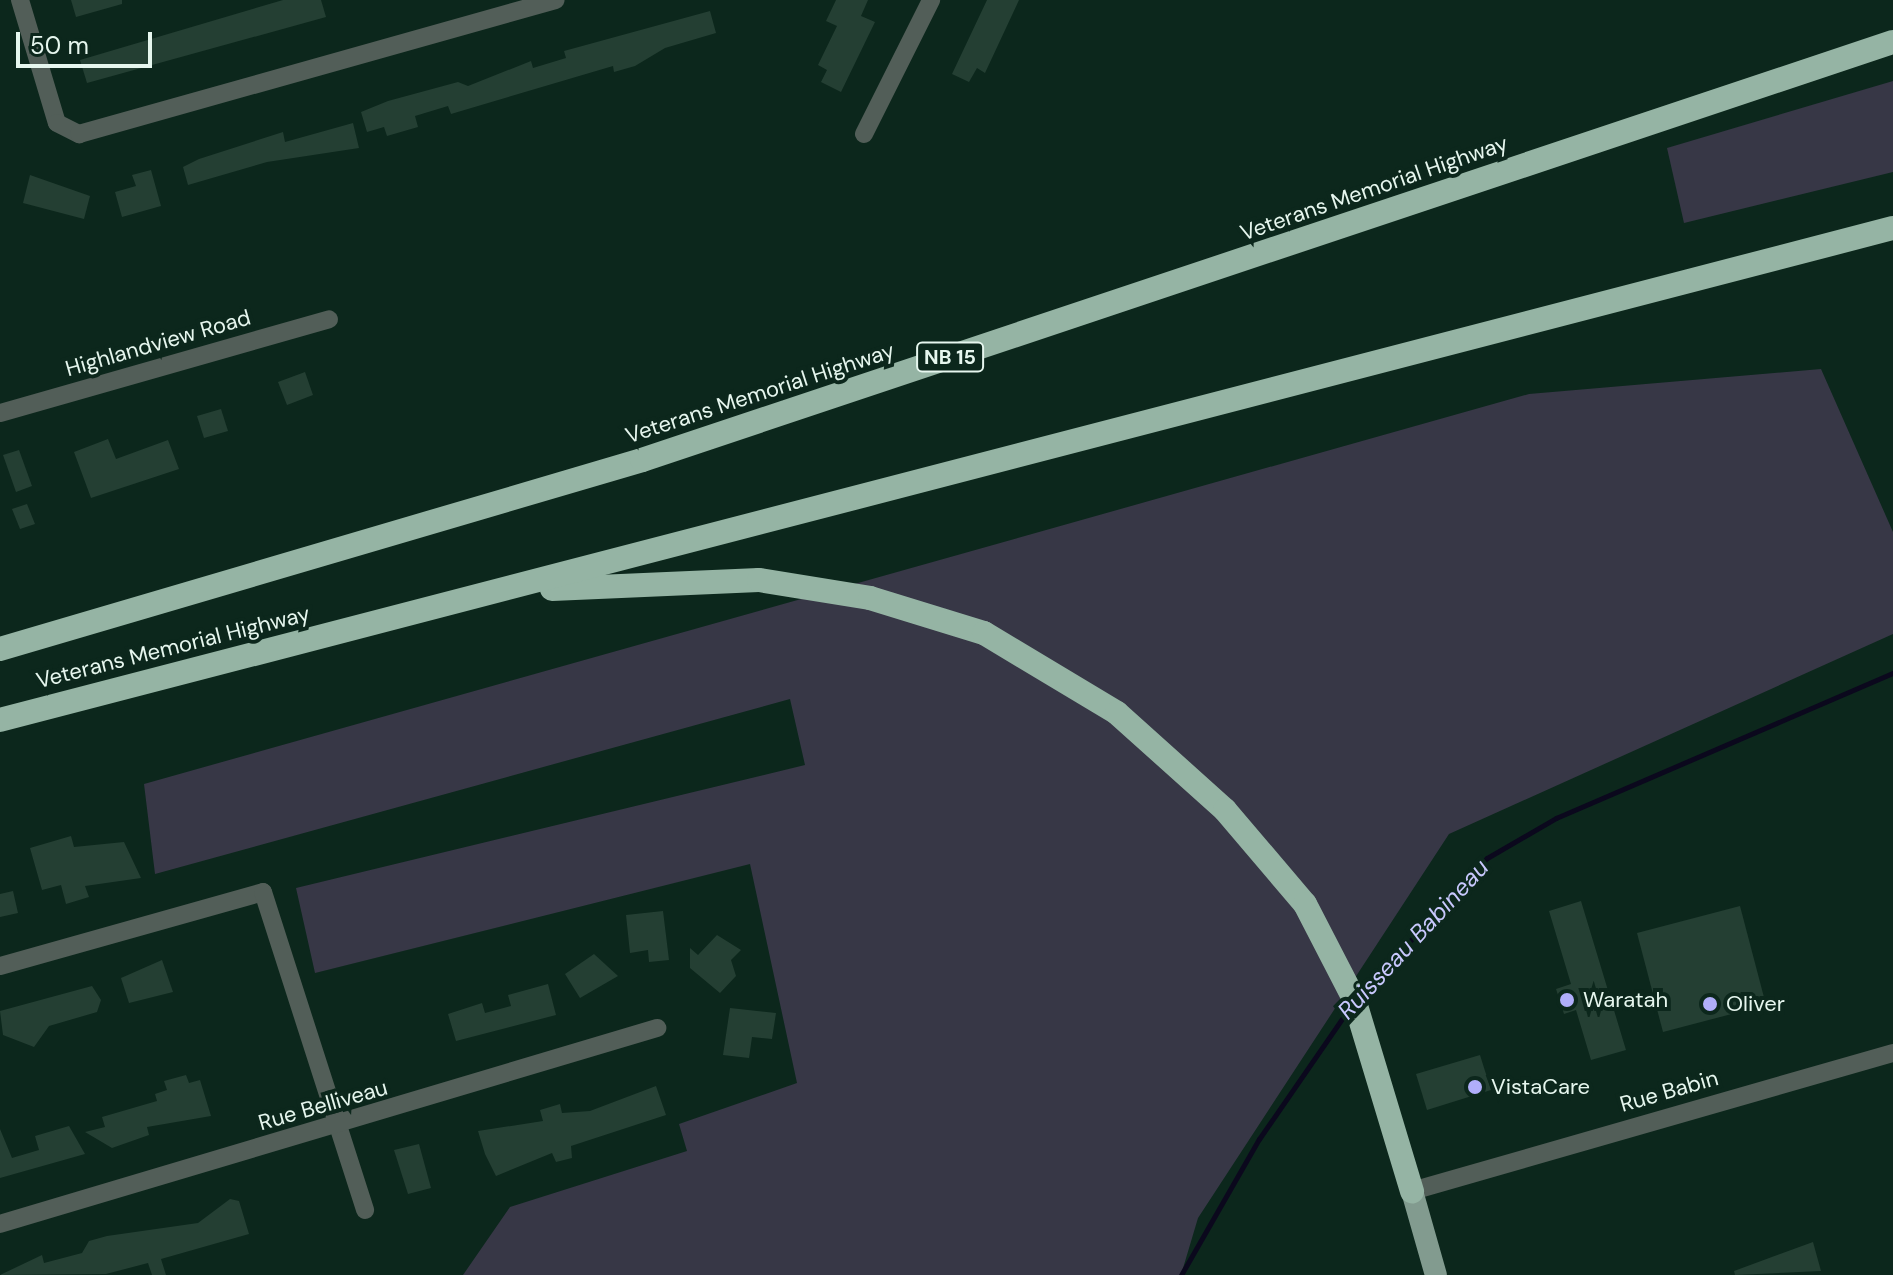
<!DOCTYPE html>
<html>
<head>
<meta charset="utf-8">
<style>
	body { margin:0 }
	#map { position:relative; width:1893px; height:1275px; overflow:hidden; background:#0c271c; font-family:"DM Sans",sans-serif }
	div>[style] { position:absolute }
	.green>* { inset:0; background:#373746 }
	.stream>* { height:5px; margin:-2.5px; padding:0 2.5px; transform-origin:2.5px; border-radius:2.5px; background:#0b081d }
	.building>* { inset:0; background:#243f33 }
	.minor>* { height:18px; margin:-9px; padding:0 9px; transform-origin:9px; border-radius:9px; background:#525e58 }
	.major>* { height:22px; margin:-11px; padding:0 11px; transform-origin:11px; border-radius:11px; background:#829b8f }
	.highway>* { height:24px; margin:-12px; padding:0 12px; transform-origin:12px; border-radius:12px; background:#95b4a4 }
	.dots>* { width:22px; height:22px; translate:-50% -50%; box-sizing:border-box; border:4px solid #0c271c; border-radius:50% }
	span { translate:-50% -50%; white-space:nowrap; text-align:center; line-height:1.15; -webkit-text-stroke:8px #0c271c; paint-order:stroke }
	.shield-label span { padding:2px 6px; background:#0c271c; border:2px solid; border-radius:6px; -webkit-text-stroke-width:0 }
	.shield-label { font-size:20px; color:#e6f6ee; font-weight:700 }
	.street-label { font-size:22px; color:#e6f6ee }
	.poi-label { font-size:22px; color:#e6f6ee }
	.left { translate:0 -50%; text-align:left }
	.water-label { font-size:24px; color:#c8c8fd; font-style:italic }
	.scale { position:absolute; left:16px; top:32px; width:136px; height:36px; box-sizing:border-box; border:4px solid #e6f6ee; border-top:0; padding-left:10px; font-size:24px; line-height:28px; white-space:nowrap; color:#e6f6ee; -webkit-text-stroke:6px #0c271c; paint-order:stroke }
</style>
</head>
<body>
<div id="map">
	<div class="green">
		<div style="clip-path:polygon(1893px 81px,1893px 172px,1684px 223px,1667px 148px)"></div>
		<div style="clip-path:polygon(1821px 369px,1893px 532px,1893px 634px,1449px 834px,1198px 1218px,1181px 1275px,463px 1275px,510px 1207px,687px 1151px,679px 1124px,797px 1083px,750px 864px,315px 973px,296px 888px,805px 765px,790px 699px,155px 874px,144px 784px,1529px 394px)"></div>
	</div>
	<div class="stream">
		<div style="left:1359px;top:996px;width:188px;rotate:-47.2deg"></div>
		<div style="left:1487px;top:858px;width:80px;rotate:-30.1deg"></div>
		<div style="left:1556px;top:818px;width:367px;rotate:-23.3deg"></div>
		<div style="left:1181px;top:1275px;width:157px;rotate:-60.2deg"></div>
		<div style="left:1259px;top:1139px;width:160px;rotate:-55.4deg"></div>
	</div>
	<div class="building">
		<div style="clip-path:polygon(71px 0,122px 0,122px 4px,76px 17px)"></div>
		<div style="clip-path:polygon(283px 0,321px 0,326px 17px,87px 83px,80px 60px)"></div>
		<div style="clip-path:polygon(836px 0,868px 0,861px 16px,875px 22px,841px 92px,821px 82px,827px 70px,818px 65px,837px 26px,826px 21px)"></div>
		<div style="clip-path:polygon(987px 0,1019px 0,985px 73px,977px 68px,969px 82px,952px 74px)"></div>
		<div style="clip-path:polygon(710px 11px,716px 33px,665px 48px,635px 66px,614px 72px,613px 66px,451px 114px,448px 106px,415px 116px,418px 127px,387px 136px,384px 127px,367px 132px,361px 112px,388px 101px,458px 82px,468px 86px,531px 61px,533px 68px,566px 58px,564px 51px)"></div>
		<div style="clip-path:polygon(353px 123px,359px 148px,267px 162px,188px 185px,183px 167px,199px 159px,283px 132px,285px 142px)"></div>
		<div style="clip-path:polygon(151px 170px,161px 206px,122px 217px,115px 192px,136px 186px,132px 175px)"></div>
		<div style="clip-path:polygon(30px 175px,90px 196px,84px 219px,23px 203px)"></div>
		<div style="clip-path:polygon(305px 372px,313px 395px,287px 405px,278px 382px)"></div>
		<div style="clip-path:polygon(221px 409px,228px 431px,204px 438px,197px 416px)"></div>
		<div style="clip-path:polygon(108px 439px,116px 459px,168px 440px,179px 469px,91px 498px,74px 452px)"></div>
		<div style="clip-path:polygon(19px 450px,32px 486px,16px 492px,3px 455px)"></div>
		<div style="clip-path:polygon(27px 504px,35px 524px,20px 529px,12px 509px)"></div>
		<div style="clip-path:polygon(71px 836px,74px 847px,124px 842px,141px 878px,85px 886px,89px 897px,66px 904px,61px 885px,42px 890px,30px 848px)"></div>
		<div style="clip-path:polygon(13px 891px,18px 913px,0 917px,0 894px)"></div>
		<div style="clip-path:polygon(1581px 901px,1626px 1050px,1591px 1060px,1576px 1010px,1564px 1014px,1556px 989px,1571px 984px,1549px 911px)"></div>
		<div style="clip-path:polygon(1740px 906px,1766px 1005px,1663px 1032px,1637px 933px)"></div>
		<div style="clip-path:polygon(663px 911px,669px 960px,649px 962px,648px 950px,630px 953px,626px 915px)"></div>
		<div style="clip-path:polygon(717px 935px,741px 950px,731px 960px,736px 976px,720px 993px,690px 968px,690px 948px,698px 955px)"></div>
		<div style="clip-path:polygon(594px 954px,618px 976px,580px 998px,565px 974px)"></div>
		<div style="clip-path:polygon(162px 960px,173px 992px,129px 1003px,121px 978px)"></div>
		<div style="clip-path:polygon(548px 984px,556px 1015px,456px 1041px,448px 1014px,482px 1003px,485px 1013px,511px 1006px,508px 995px)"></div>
		<div style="clip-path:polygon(92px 986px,101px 1000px,97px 1012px,49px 1026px,34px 1047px,3px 1035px,0 1011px)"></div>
		<div style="clip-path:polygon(730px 1008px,776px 1013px,772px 1039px,752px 1037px,749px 1058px,723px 1055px)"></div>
		<div style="clip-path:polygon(1480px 1055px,1491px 1090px,1427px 1110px,1416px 1074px)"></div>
		<div style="clip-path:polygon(186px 1075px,189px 1083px,200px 1080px,211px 1116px,147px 1127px,149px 1135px,112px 1148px,85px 1132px,105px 1127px,102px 1117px,157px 1101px,155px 1094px,167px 1090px,164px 1081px)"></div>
		<div style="clip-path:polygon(656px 1086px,666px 1115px,571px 1146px,572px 1158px,556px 1162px,552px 1153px,496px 1176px,485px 1154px,478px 1131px,543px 1121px,540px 1110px,560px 1104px,562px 1113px,590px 1111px)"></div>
		<div style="clip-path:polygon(69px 1126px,85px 1154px,0 1178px,0 1129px,12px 1158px,39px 1150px,35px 1136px)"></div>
		<div style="clip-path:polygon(419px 1144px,431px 1188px,408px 1194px,394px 1150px)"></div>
		<div style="clip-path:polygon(230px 1199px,239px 1201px,249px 1234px,161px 1259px,166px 1275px,152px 1275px,148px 1263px,106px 1274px,0 1275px,42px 1255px,44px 1263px,82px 1253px,89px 1241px,107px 1236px,198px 1223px)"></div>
		<div style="clip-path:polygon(1813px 1242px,1821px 1271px,1735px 1275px,1734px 1271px)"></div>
	</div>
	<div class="minor">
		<div style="left:20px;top:0;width:128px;rotate:73.3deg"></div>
		<div style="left:57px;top:123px;width:25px;rotate:27deg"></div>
		<div style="left:79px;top:134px;width:495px;rotate:-15.7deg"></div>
		<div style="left:864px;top:134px;width:150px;rotate:-63.4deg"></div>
		<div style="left:0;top:413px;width:342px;rotate:-15.9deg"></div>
		<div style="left:0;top:966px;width:273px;rotate:-15.7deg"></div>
		<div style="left:263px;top:892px;width:334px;rotate:72.2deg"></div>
		<div style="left:1412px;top:1191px;width:500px;rotate:-16.01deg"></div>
		<div style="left:0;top:1224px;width:686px;rotate:-16.61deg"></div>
	</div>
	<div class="major">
		<div style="left:1412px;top:1191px;width:87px;rotate:74.1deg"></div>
	</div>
	<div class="highway">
		<div style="left:552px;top:589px;width:207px;rotate:-2.5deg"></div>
		<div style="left:759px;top:580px;width:112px;rotate:9.2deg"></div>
		<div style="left:870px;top:598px;width:119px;rotate:17.1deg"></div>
		<div style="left:984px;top:633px;width:155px;rotate:31deg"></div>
		<div style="left:1117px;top:713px;width:145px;rotate:41.9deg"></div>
		<div style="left:1225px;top:810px;width:123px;rotate:49.6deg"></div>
		<div style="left:1305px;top:904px;width:107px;rotate:62.7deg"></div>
		<div style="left:1354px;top:999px;width:201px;rotate:73.2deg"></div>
		<div style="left:0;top:649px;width:669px;rotate:-16.4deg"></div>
		<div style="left:642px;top:460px;width:1319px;rotate:-18.48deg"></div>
		<div style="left:0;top:720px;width:1956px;rotate:-14.57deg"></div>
	</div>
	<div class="dots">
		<div style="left:1567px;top:1000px;background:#b0aefa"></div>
		<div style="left:1710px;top:1004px;background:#b0aefa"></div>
		<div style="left:1475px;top:1087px;background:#b0aefa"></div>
	</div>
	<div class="shield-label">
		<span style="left:950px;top:357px">NB 15</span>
	</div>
	<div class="street-label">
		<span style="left:1374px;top:188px;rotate:-19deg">Veterans Memorial Highway</span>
		<span style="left:158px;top:343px;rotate:-16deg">Highlandview Road</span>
		<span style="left:760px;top:393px;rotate:-18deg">Veterans Memorial Highway</span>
		<span style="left:173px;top:647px;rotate:-14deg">Veterans Memorial Highway</span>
		<span style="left:1669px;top:1091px;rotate:-16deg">Rue Babin</span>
		<span style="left:323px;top:1105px;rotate:-16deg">Rue Belliveau</span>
	</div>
	<div class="poi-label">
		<span class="left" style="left:1583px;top:1000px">Waratah</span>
		<span class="left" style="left:1726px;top:1004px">Oliver</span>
		<span class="left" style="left:1491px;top:1087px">VistaCare</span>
	</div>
	<div class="water-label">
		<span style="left:1413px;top:939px;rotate:-47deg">Ruisseau Babineau</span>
	</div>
	<div class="scale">50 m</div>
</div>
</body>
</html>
